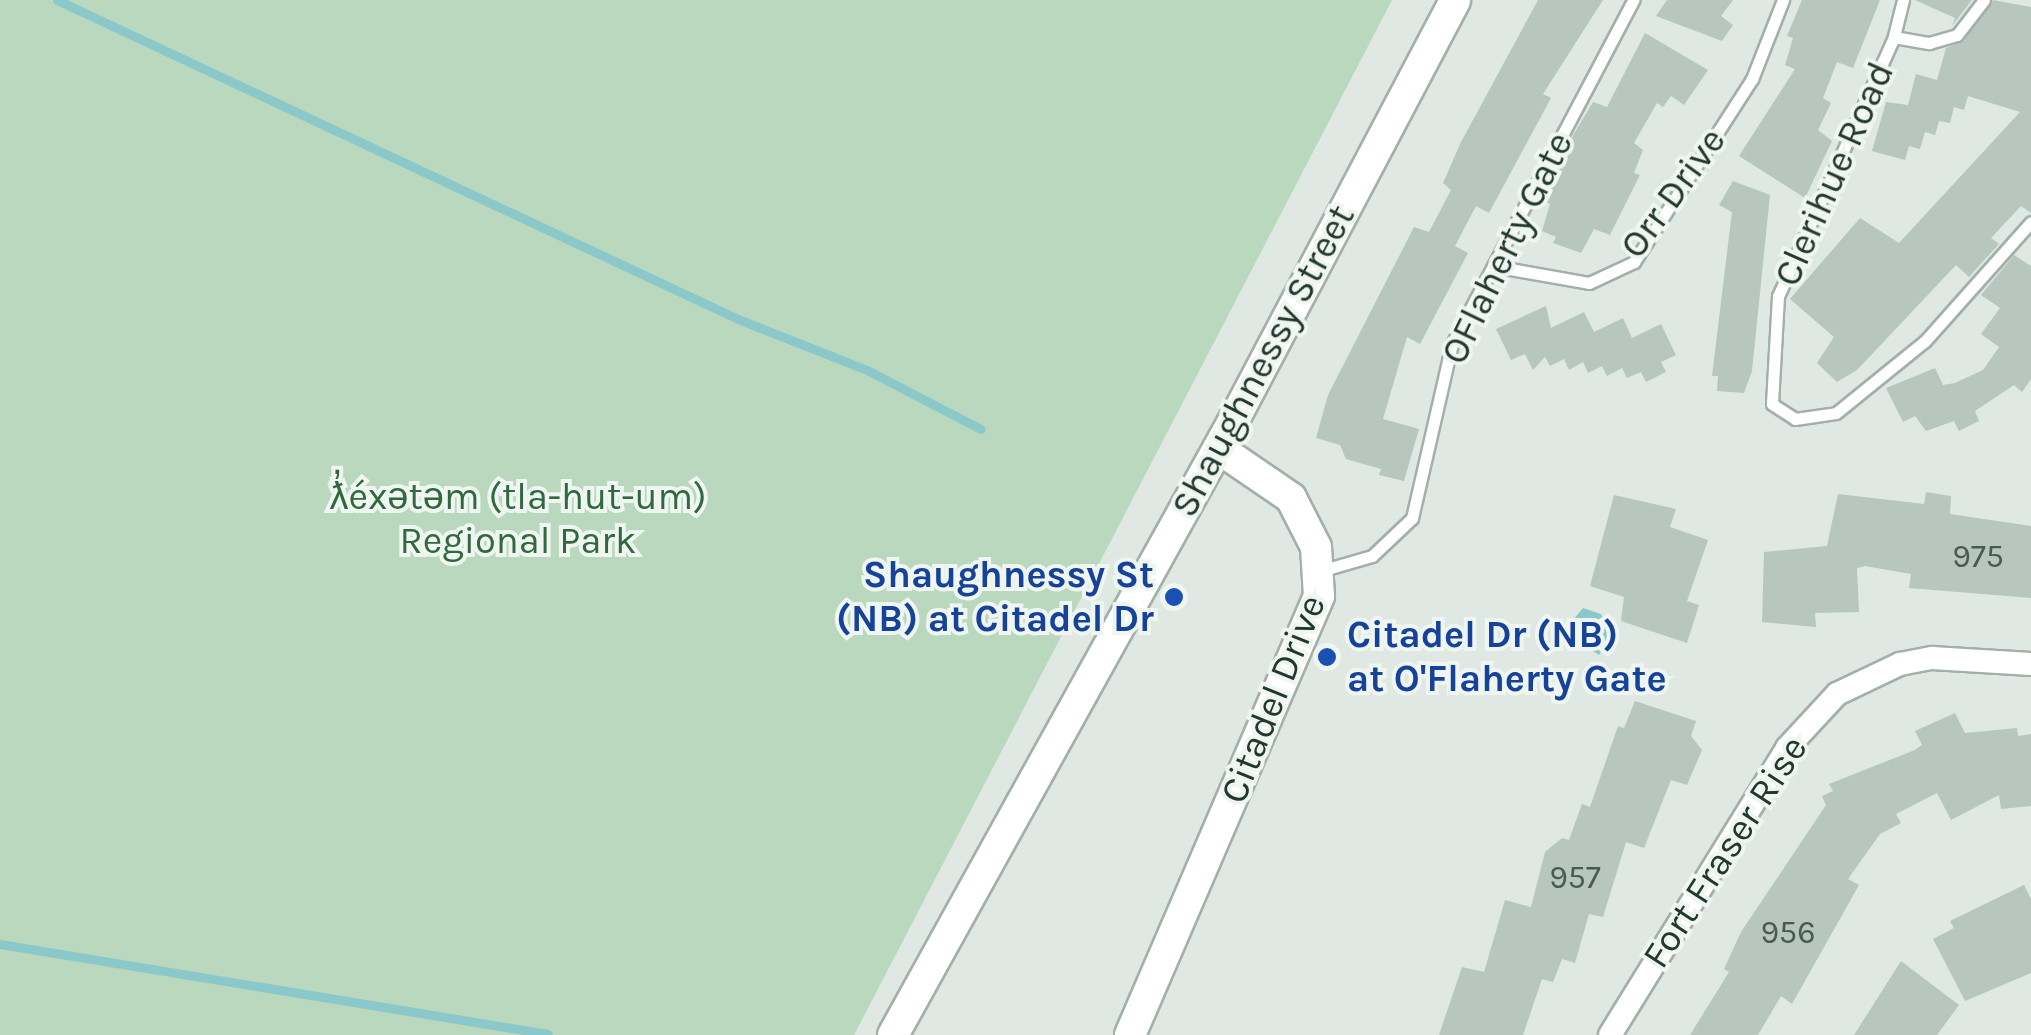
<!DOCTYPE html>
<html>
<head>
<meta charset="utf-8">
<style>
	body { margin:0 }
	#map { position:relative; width:2031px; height:1035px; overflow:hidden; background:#dfe8e3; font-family:Karla,sans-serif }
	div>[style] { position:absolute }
	.green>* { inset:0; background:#b9d8bd }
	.water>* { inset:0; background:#8bc8c9 }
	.stream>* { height:9px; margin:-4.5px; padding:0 4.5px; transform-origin:4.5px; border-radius:4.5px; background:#8bc8c9 }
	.building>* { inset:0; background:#b7c6be }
	.roads { filter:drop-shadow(2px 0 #a3afa9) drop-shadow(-2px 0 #a3afa9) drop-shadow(0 2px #a3afa9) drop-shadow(0 -2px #a3afa9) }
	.lane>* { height:11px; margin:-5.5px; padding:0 5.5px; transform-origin:5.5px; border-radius:5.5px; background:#fff }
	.street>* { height:22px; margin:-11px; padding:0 11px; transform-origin:11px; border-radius:11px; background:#fff }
	.secondary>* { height:30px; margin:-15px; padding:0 15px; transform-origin:15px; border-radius:15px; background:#fff }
	.dots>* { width:28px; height:28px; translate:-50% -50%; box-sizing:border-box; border:5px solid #eff6f1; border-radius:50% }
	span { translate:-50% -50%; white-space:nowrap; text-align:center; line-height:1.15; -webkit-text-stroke:8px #eff6f1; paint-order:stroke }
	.number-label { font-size:32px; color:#475b52 }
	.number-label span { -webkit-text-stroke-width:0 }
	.street-label { font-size:38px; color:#22372e }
	.park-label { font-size:38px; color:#30693e }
	.transit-label { font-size:38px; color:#164399; font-weight:700 }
	.right { translate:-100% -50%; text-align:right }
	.left { translate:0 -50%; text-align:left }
</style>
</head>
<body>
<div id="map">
	<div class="green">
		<div style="clip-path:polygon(0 0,1392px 0,854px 1035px,0 1035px)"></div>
	</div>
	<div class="water">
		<div style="clip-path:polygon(1583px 608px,1601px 614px,1611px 634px,1599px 655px,1576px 639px,1573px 620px)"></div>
	</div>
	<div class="stream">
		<div style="left:57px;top:0;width:752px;rotate:25.1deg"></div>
		<div style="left:738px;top:319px;width:139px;rotate:21.6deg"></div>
		<div style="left:867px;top:370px;width:128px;rotate:27.4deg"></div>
		<div style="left:0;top:944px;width:555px;rotate:9.33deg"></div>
	</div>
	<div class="building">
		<div style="clip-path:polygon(1538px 0,1603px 0,1543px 94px,1551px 98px,1489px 213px,1476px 206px,1455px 246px,1468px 253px,1420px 344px,1407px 337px,1383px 419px,1419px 429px,1404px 481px,1379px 475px,1381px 469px,1346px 459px,1340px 445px,1316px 438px,1328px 395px,1414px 227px,1429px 232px,1451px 190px,1443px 183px,1461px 142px)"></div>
		<div style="clip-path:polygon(1667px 0,1733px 0,1721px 16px,1733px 25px,1722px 41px,1656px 16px)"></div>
		<div style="clip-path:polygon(1802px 0,1880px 0,1853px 68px,1837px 62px,1823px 98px,1831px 103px,1818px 130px,1832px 141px,1805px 198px,1739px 156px,1795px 69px,1785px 65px,1793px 38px,1787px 36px)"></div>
		<div style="clip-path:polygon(1915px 0,1972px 0,1952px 26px,1955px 18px)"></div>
		<div style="clip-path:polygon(1993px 0,2031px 7px,2031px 213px,2021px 206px,1991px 238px,1999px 244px,1969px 277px,1956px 265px,1857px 370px,1837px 382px,1817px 363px,1834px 337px,1790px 299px,1860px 218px,1899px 243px,2020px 112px,1968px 96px,1964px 110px,1954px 107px,1950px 123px,1939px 121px,1935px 135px,1925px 132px,1920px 149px,1909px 146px,1905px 160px,1872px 151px,1886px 102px,1908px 105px,1916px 74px,1937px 80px,1946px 48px,1964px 41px)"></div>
		<div style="clip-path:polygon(1645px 33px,1708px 70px,1684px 105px,1671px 96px,1663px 107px,1657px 103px,1634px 143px,1643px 150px,1634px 173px,1640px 175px,1610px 235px,1594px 229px,1581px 253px,1553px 243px,1556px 237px,1542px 231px,1550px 204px,1545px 202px,1566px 147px,1593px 102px,1607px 107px)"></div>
		<div style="clip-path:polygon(1733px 181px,1770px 195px,1752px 371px,1744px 393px,1717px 391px,1718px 376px,1712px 376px,1732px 212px,1719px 205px)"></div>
		<div style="clip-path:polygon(2014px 255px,2031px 266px,2031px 379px,2022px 392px,2014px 385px,1975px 411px,1979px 421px,1959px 431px,1954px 421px,1926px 431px,1915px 416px,1903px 422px,1886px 388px,1935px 368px,1943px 385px,1955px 383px,1983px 370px,1999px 347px,1981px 334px,2000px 308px,1981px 295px)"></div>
		<div style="clip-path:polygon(1546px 306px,1551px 328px,1584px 312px,1594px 332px,1623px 318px,1632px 338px,1661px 324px,1676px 355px,1661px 362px,1666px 372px,1646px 382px,1641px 372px,1627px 378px,1622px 368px,1607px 376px,1602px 366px,1588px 373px,1583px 362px,1569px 370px,1564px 359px,1550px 366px,1545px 357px,1533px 370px,1525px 354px,1511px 360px,1496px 329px)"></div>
		<div style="clip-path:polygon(1926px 492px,1951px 496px,1950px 514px,2031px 526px,2031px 598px,1909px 588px,1911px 574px,1865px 566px,1857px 568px,1859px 612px,1815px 613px,1816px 627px,1762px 622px,1764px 552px,1827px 546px,1838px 494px,1924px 504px)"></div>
		<div style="clip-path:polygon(1614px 495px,1676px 509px,1670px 527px,1708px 540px,1687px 601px,1699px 605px,1687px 643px,1621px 621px,1624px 597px,1590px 586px)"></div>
		<div style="clip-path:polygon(1635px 701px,1696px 721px,1691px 736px,1702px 750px,1687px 785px,1671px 780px,1644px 848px,1626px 842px,1603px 917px,1589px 914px,1575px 963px,1562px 959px,1553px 982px,1542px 979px,1523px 1035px,1439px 1035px,1462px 967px,1484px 972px,1505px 900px,1531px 907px,1545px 852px,1562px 838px,1569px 840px,1582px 804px,1590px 807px,1618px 726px,1624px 728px)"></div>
		<div style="clip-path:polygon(1955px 713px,1965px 733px,2017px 728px,2018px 736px,2031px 734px,2031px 806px,2001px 809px,1999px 795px,1951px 820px,1937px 793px,1896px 814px,1901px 823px,1880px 834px,1848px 879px,1859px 885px,1792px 1004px,1781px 996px,1758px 1035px,1690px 1035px,1729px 972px,1724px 969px,1741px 932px,1826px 805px,1822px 796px,1833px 791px,1829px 784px,1915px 750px,1922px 745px,1915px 731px)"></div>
		<div style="clip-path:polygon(2024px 885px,2031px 899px,2031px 973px,1965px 1001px,1933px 939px,1954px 928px,1950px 921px)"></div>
		<div style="clip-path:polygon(1901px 961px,1959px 1005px,1937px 1035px,1854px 1035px)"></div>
	</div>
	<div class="roads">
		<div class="lane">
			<div style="left:1903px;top:0;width:38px;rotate:104deg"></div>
			<div style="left:1894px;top:37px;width:284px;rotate:114.1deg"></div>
			<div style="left:1778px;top:296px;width:108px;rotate:93.2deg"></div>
			<div style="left:1772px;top:404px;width:27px;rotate:33deg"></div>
			<div style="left:1795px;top:419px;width:41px;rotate:-8.3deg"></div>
			<div style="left:1836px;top:413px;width:114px;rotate:-39deg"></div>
			<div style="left:1925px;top:341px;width:159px;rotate:-48.3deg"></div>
			<div style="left:1894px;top:37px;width:36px;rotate:10deg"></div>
			<div style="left:1929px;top:43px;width:29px;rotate:-16deg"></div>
			<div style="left:1957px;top:35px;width:44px;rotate:-52.4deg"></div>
			<div style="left:1493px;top:266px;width:97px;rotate:10deg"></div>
			<div style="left:1589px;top:283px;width:50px;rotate:-25deg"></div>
			<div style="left:1634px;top:262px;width:218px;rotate:-57.2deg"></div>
			<div style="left:1752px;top:79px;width:85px;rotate:-68.6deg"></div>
			<div style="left:1320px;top:571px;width:54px;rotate:-16.1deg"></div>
			<div style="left:1372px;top:556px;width:55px;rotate:-43.5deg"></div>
			<div style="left:1412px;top:518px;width:179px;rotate:-77.1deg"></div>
			<div style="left:1452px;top:344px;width:389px;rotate:-62.2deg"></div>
		</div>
		<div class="street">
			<div style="left:1610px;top:1035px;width:337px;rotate:-58.3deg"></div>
			<div style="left:1787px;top:748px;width:74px;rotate:-47.2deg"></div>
			<div style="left:1837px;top:694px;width:70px;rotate:-25.5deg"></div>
			<div style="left:1900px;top:664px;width:33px;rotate:-11deg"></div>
			<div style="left:1932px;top:658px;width:99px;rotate:3.5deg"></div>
		</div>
		<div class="secondary">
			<div style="left:893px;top:1035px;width:708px;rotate:-61.01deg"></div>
			<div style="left:1236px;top:416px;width:470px;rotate:-62.2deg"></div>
			<div style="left:1130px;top:1035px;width:478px;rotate:-66.7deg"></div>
			<div style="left:1319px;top:596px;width:49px;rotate:-93.5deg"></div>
			<div style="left:1316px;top:547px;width:55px;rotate:-117deg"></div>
			<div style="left:1291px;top:498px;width:88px;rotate:-145.6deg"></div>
		</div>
	</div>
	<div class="dots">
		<div style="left:1174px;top:597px;background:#1a4fb4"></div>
		<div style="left:1327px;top:657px;background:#1a4fb4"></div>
	</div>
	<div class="number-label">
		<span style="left:1978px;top:557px">975</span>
		<span style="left:1575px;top:878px">957</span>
		<span style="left:1788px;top:933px">956</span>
	</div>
	<div class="street-label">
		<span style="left:1834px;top:174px;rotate:-66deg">Clerihue Road</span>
		<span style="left:1673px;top:193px;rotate:-54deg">Orr Drive</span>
		<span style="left:1507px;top:248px;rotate:-64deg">OFlaherty Gate</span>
		<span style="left:1263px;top:361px;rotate:-62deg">Shaughnessy Street</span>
		<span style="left:1273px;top:699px;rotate:-68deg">Citadel Drive</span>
		<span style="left:1725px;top:852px;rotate:-57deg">Fort Fraser Rise</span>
	</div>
	<div class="park-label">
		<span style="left:518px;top:519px">ƛ̓éxətəm (tla-hut-um)<br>Regional Park</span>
	</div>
	<div class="transit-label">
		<span class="right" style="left:1154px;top:597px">Shaughnessy St<br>(NB) at Citadel Dr</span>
		<span class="left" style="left:1347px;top:657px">Citadel Dr (NB)<br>at O'Flaherty Gate</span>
	</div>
</div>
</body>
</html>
